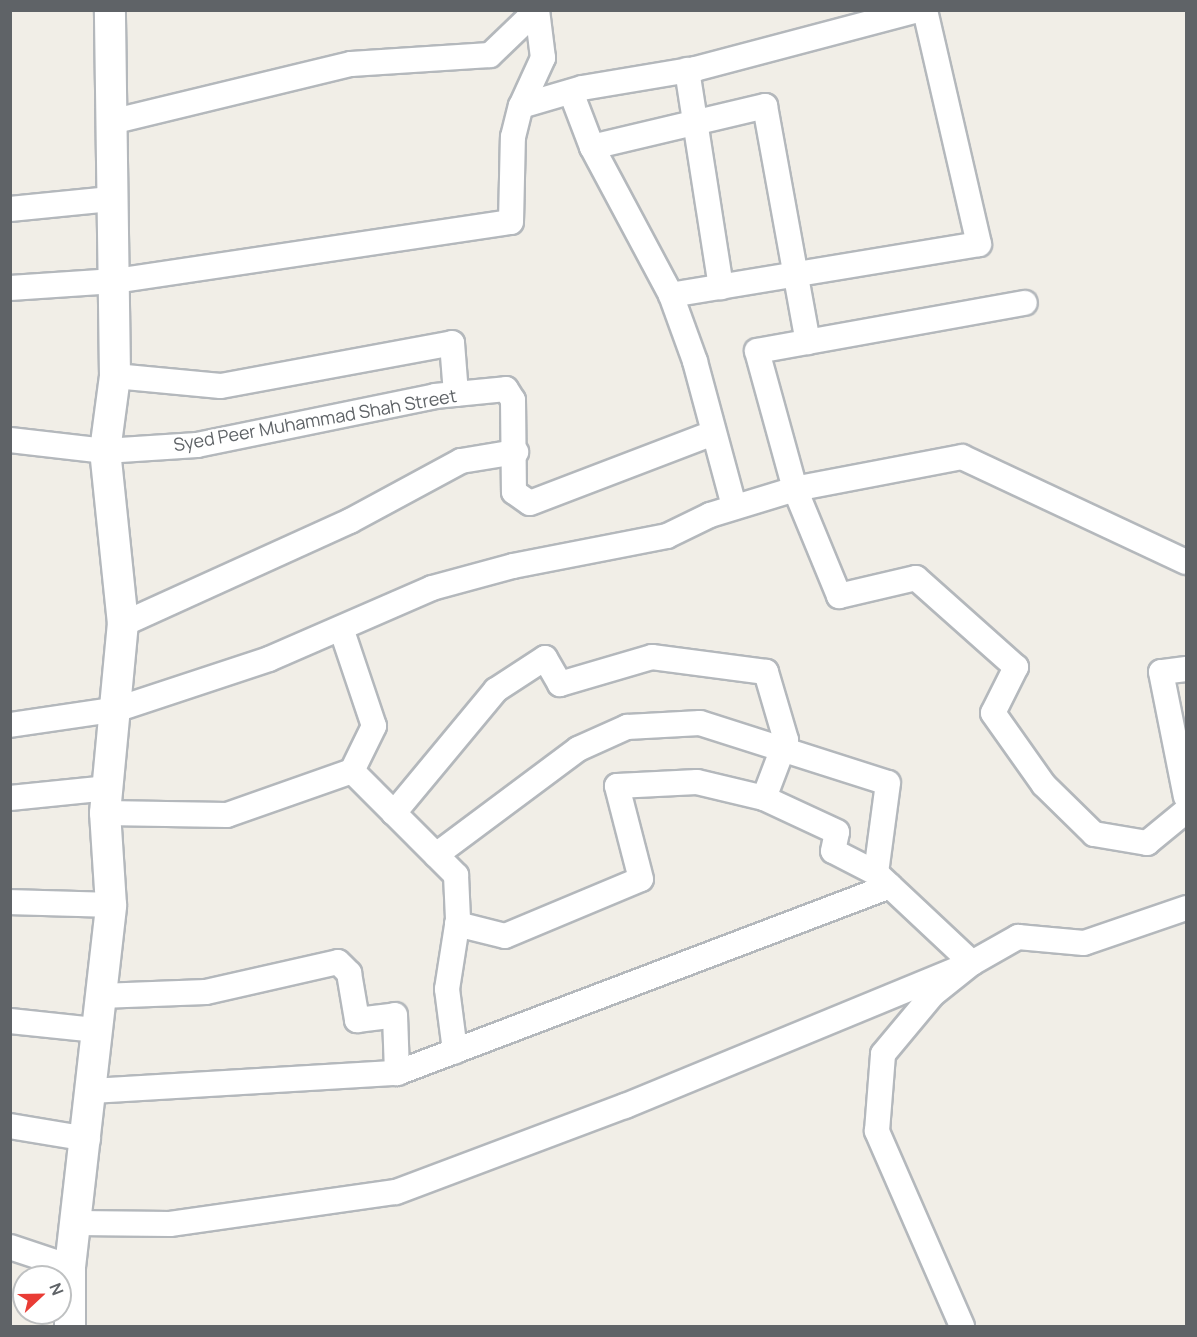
<!DOCTYPE html>
<html>
<head>
<meta charset="utf-8">
<style>
	body { margin:0 }
	#map { position:relative; width:1197px; height:1337px; overflow:hidden; background:#f1eee7; font-family:Manrope,sans-serif }
	div>[style] { position:absolute }
	.roads { filter:drop-shadow(2px 0 #b4b8bc) drop-shadow(-2px 0 #b4b8bc) drop-shadow(0 2px #b4b8bc) drop-shadow(0 -2px #b4b8bc) }
	.minor>* { height:24px; margin:-12px; padding:0 12px; transform-origin:12px; border-radius:12px; background:#fff }
	.tertiary>* { height:30px; margin:-15px; padding:0 15px; transform-origin:15px; border-radius:15px; background:#fff }
	span { translate:-50% -50%; white-space:nowrap; text-align:center; line-height:1.15; -webkit-text-stroke:4.5px #fff; paint-order:stroke }
	.street-label { font-size:18px; color:#5f6367 }
	.frame { position:absolute; inset:0; border:12px solid #5f6367; pointer-events:none }
	.north { position:absolute; left:12px; top:1265px; width:60px; height:60px; box-sizing:border-box; background:#fff; border:2px solid #bfc1c2; border-radius:50%; rotate:68deg; font-size:16px; font-weight:700; line-height:24px; text-align:center; color:#5f6367 }
	.north::after { content:''; display:block; margin:auto; width:21px; height:27px; background:#e93c35; clip-path:polygon(50% 0,100% 100%,50% 72%,0 100%) }
</style>
</head>
<body>
<div id="map">
	<div class="roads">
		<div class="minor">
			<div style="left:687px;top:70px;width:220px;rotate:81.1deg"></div>
			<div style="left:571px;top:92px;width:59px;rotate:69.1deg"></div>
			<div style="left:592px;top:147px;width:168px;rotate:61.9deg"></div>
			<div style="left:521px;top:106px;width:53px;rotate:-65.4deg"></div>
			<div style="left:543px;top:58px;width:48px;rotate:-97.1deg"></div>
			<div style="left:111px;top:122px;width:247px;rotate:-13.6deg"></div>
			<div style="left:351px;top:64px;width:139px;rotate:-3.7deg"></div>
			<div style="left:490px;top:55px;width:65px;rotate:-43.8deg"></div>
			<div style="left:592px;top:147px;width:178px;rotate:-13.3deg"></div>
			<div style="left:765px;top:106px;width:240px;rotate:79.7deg"></div>
			<div style="left:10px;top:209px;width:101px;rotate:-5.7deg"></div>
			<div style="left:10px;top:288px;width:105px;rotate:-3.8deg"></div>
			<div style="left:115px;top:281px;width:400px;rotate:-8.5deg"></div>
			<div style="left:511px;top:222px;width:85px;rotate:-88.7deg"></div>
			<div style="left:513px;top:137px;width:32px;rotate:-76deg"></div>
			<div style="left:521px;top:106px;width:64px;rotate:-16.4deg"></div>
			<div style="left:582px;top:88px;width:115px;rotate:-9.5deg"></div>
			<div style="left:695px;top:69px;width:231px;rotate:-14.8deg"></div>
			<div style="left:115px;top:376px;width:106px;rotate:5.4deg"></div>
			<div style="left:221px;top:386px;width:235px;rotate:-10.5deg"></div>
			<div style="left:452px;top:343px;width:51px;rotate:85.5deg"></div>
			<div style="left:10px;top:440px;width:96px;rotate:6.6deg"></div>
			<div style="left:105px;top:451px;width:92px;rotate:-3.7deg"></div>
			<div style="left:197px;top:445px;width:243px;rotate:-11.6deg"></div>
			<div style="left:435px;top:396px;width:71px;rotate:-5.6deg"></div>
			<div style="left:506px;top:389px;width:13px;rotate:58deg"></div>
			<div style="left:513px;top:400px;width:92px;rotate:89.4deg"></div>
			<div style="left:514px;top:492px;width:19px;rotate:35deg"></div>
			<div style="left:530px;top:503px;width:196px;rotate:-20.9deg"></div>
			<div style="left:734px;top:506px;width:150px;rotate:-105.1deg"></div>
			<div style="left:695px;top:361px;width:70px;rotate:-110deg"></div>
			<div style="left:671px;top:295px;width:312px;rotate:-9.4deg"></div>
			<div style="left:979px;top:244px;width:240px;rotate:-103deg"></div>
			<div style="left:1186px;top:562px;width:247px;rotate:-154.9deg"></div>
			<div style="left:962px;top:457px;width:170px;rotate:169.2deg"></div>
			<div style="left:795px;top:489px;width:116px;rotate:67.6deg"></div>
			<div style="left:839px;top:596px;width:79px;rotate:-13.2deg"></div>
			<div style="left:916px;top:578px;width:134px;rotate:41.7deg"></div>
			<div style="left:1016px;top:667px;width:51px;rotate:116.6deg"></div>
			<div style="left:993px;top:713px;width:88px;rotate:54.7deg"></div>
			<div style="left:1044px;top:785px;width:70px;rotate:44.4deg"></div>
			<div style="left:1094px;top:834px;width:54px;rotate:9.6deg"></div>
			<div style="left:1147px;top:843px;width:50px;rotate:-39.4deg"></div>
			<div style="left:123px;top:624px;width:249px;rotate:-24.4deg"></div>
			<div style="left:350px;top:521px;width:126px;rotate:-28.4deg"></div>
			<div style="left:461px;top:461px;width:56px;rotate:-9.3deg"></div>
			<div style="left:1186px;top:669px;width:25px;rotate:173deg"></div>
			<div style="left:1161px;top:672px;width:127px;rotate:78.7deg"></div>
			<div style="left:10px;top:725px;width:109px;rotate:-8.4deg"></div>
			<div style="left:118px;top:709px;width:159px;rotate:-18.3deg"></div>
			<div style="left:269px;top:659px;width:178px;rotate:-23.5deg"></div>
			<div style="left:432px;top:588px;width:84px;rotate:-15.2deg"></div>
			<div style="left:513px;top:566px;width:157px;rotate:-11deg"></div>
			<div style="left:667px;top:536px;width:48px;rotate:-26deg"></div>
			<div style="left:710px;top:515px;width:89px;rotate:-17deg"></div>
			<div style="left:795px;top:489px;width:143px;rotate:-105.4deg"></div>
			<div style="left:757px;top:351px;width:272px;rotate:-10.2deg"></div>
			<div style="left:10px;top:798px;width:99px;rotate:-5.8deg"></div>
			<div style="left:105px;top:813px;width:122px;rotate:0.9deg"></div>
			<div style="left:227px;top:815px;width:133px;rotate:-19.4deg"></div>
			<div style="left:352px;top:771px;width:50px;rotate:-63.9deg"></div>
			<div style="left:374px;top:726px;width:103px;rotate:-108.6deg"></div>
			<div style="left:394px;top:813px;width:88px;rotate:45deg"></div>
			<div style="left:456px;top:875px;width:44px;rotate:87.4deg"></div>
			<div style="left:458px;top:919px;width:71px;rotate:98.9deg"></div>
			<div style="left:447px;top:989px;width:63px;rotate:82.6deg"></div>
			<div style="left:436px;top:855px;width:177px;rotate:-36.7deg"></div>
			<div style="left:578px;top:749px;width:54px;rotate:-24.2deg"></div>
			<div style="left:627px;top:727px;width:73px;rotate:-3.1deg"></div>
			<div style="left:700px;top:723px;width:197px;rotate:17.7deg"></div>
			<div style="left:888px;top:783px;width:91px;rotate:97.6deg"></div>
			<div style="left:10px;top:902px;width:101px;rotate:1.7deg"></div>
			<div style="left:457px;top:924px;width:49px;rotate:14deg"></div>
			<div style="left:505px;top:936px;width:147px;rotate:-22.7deg"></div>
			<div style="left:641px;top:879px;width:96px;rotate:-104.5deg"></div>
			<div style="left:617px;top:786px;width:80px;rotate:-2.9deg"></div>
			<div style="left:697px;top:782px;width:69px;rotate:13.4deg"></div>
			<div style="left:100px;top:996px;width:106px;rotate:-2.2deg"></div>
			<div style="left:206px;top:992px;width:135px;rotate:-12.8deg"></div>
			<div style="left:338px;top:962px;width:16px;rotate:45deg"></div>
			<div style="left:349px;top:973px;width:48px;rotate:80.3deg"></div>
			<div style="left:357px;top:1020px;width:38px;rotate:-7deg"></div>
			<div style="left:395px;top:1015px;width:58px;rotate:88deg"></div>
			<div style="left:10px;top:1021px;width:85px;rotate:6deg"></div>
			<div style="left:91px;top:1091px;width:307px;rotate:-3.4deg"></div>
			<div style="left:397px;top:1073px;width:527px;rotate:-20.77deg"></div>
			<div style="left:10px;top:1126px;width:79px;rotate:9.5deg"></div>
			<div style="left:77px;top:1223px;width:93px;rotate:0.6deg"></div>
			<div style="left:170px;top:1224px;width:228px;rotate:-8.1deg"></div>
			<div style="left:396px;top:1192px;width:245px;rotate:-20.6deg"></div>
			<div style="left:625px;top:1106px;width:375px;rotate:-22.4deg"></div>
			<div style="left:972px;top:963px;width:132px;rotate:-136.8deg"></div>
			<div style="left:876px;top:873px;width:48px;rotate:-152.9deg"></div>
			<div style="left:833px;top:851px;width:19px;rotate:-78deg"></div>
			<div style="left:837px;top:832px;width:81px;rotate:-155deg"></div>
			<div style="left:764px;top:798px;width:62px;rotate:-69.2deg"></div>
			<div style="left:786px;top:740px;width:71px;rotate:-106.4deg"></div>
			<div style="left:766px;top:672px;width:115px;rotate:-172.5deg"></div>
			<div style="left:652px;top:657px;width:96px;rotate:163.6deg"></div>
			<div style="left:560px;top:684px;width:30px;rotate:-120deg"></div>
			<div style="left:545px;top:658px;width:59px;rotate:146.9deg"></div>
			<div style="left:496px;top:690px;width:160px;rotate:129.7deg"></div>
			<div style="left:394px;top:813px;width:59px;rotate:-135deg"></div>
			<div style="left:10px;top:1247px;width:63px;rotate:18.4deg"></div>
			<div style="left:962px;top:1326px;width:213px;rotate:-113.6deg"></div>
			<div style="left:877px;top:1131px;width:77px;rotate:-85.5deg"></div>
			<div style="left:883px;top:1054px;width:78px;rotate:-50.2deg"></div>
			<div style="left:933px;top:994px;width:50px;rotate:-38.5deg"></div>
			<div style="left:972px;top:963px;width:53px;rotate:-29.5deg"></div>
			<div style="left:1018px;top:937px;width:66px;rotate:5.2deg"></div>
			<div style="left:1084px;top:943px;width:108px;rotate:-18.9deg"></div>
		</div>
		<div class="tertiary">
			<div style="left:70px;top:1326px;width:59px;rotate:-90deg"></div>
			<div style="left:70px;top:1267px;width:364px;rotate:-83.5deg"></div>
			<div style="left:111px;top:905px;width:92px;rotate:-93.7deg"></div>
			<div style="left:105px;top:813px;width:190px;rotate:-84.6deg"></div>
			<div style="left:123px;top:624px;width:174px;rotate:-95.9deg"></div>
			<div style="left:105px;top:451px;width:76px;rotate:-82.4deg"></div>
			<div style="left:115px;top:376px;width:366px;rotate:-90.8deg"></div>
		</div>
	</div>
	<div class="street-label">
		<span style="left:315px;top:420px;rotate:-10deg">Syed Peer Muhammad Shah Street</span>
	</div>
	<div class="frame"></div>
	<div class="north">N</div>
</div>
</body>
</html>
